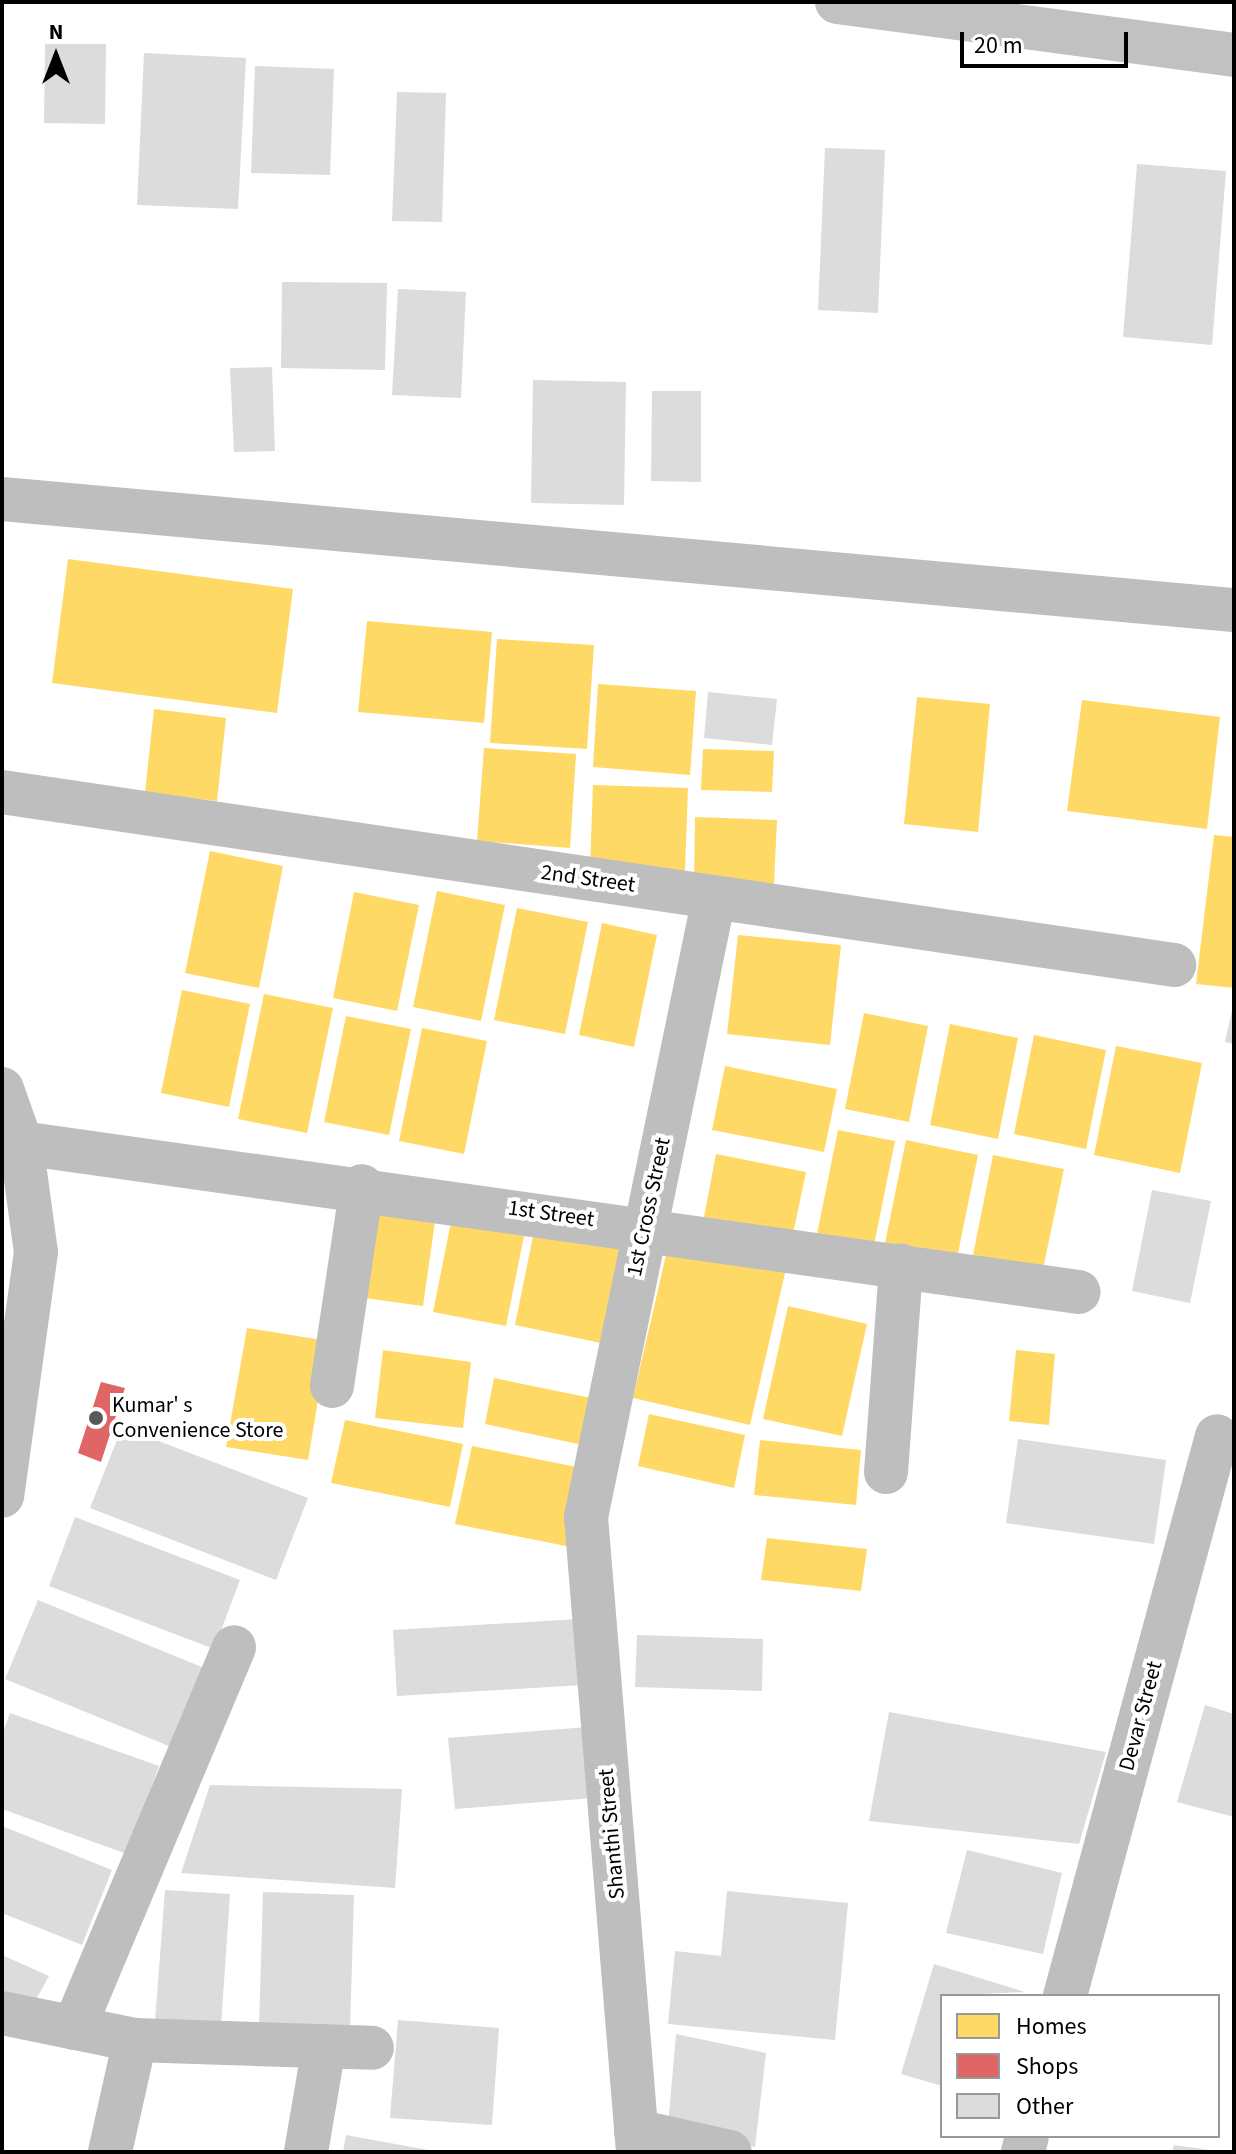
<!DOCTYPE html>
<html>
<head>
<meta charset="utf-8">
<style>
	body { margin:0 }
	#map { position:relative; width:1236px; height:2154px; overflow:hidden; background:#fff; font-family:"Source Sans 3",sans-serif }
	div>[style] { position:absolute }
	.homes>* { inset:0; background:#ffd966 }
	.shops>* { inset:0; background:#e06666 }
	.building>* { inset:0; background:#dcdcdc }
	.street>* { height:44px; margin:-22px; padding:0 22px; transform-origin:22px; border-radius:22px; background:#bebebe }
	.secondary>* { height:44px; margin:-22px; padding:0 22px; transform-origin:22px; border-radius:22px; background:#c1c1c1 }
	.dots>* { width:22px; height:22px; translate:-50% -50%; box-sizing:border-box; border:4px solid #fff; border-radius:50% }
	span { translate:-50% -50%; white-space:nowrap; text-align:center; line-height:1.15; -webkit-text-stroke:8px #fff; paint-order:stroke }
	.street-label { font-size:22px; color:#000 }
	.poi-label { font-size:22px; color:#000 }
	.left { translate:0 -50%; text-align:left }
	.frame { position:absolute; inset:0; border:4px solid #000; pointer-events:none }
	.legend { position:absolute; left:940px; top:1994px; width:280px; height:144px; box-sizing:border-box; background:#fff; border:2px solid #999; margin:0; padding:10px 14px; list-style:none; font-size:24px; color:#000 }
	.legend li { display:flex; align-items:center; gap:16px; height:40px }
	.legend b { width:40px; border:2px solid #999 }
	.north { position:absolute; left:16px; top:16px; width:80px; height:80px; -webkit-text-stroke:6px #fff; paint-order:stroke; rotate:0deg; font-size:22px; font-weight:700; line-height:32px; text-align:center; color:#000 }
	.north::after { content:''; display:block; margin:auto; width:28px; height:36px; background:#000; clip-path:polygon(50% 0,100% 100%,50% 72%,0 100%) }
	.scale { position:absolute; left:960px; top:32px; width:168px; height:36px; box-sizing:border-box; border:4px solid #000; border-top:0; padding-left:10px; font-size:24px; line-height:28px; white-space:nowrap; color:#000; -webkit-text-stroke:6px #fff; paint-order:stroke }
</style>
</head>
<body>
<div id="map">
	<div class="homes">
		<div style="clip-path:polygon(68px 559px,293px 589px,277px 713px,52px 683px)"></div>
		<div style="clip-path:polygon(367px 621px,492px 632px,484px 723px,358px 712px)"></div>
		<div style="clip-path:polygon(497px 639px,594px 645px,587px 749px,490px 743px)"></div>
		<div style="clip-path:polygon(598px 684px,696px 691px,690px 775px,593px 767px)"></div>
		<div style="clip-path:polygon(917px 697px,990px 704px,978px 832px,904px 824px)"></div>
		<div style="clip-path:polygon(1082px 700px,1220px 717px,1207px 829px,1067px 811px)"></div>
		<div style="clip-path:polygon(154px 709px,226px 718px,217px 801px,145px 792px)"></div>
		<div style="clip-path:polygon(484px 748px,576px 754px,570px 848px,477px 841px)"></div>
		<div style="clip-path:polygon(703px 749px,774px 751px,772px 792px,701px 790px)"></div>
		<div style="clip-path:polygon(593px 785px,688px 788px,685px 871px,590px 867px)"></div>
		<div style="clip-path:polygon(695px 817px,777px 820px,774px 885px,694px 882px)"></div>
		<div style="clip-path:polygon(1214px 835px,1234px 837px,1234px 988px,1196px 984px)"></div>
		<div style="clip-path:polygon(210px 851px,283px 866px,259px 988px,185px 973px)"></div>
		<div style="clip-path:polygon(437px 891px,505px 905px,481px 1021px,413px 1007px)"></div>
		<div style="clip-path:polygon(354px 892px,419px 905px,397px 1011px,333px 998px)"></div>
		<div style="clip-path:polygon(517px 908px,588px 922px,565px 1034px,494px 1020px)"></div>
		<div style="clip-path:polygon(602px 923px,657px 935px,634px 1047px,579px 1035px)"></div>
		<div style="clip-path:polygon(738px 935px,841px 945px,830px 1045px,727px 1034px)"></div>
		<div style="clip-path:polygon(182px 990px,250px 1004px,229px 1107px,161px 1093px)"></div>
		<div style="clip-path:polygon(264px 994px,333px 1008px,307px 1133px,238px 1119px)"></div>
		<div style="clip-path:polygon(864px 1013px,928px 1026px,909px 1122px,845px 1109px)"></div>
		<div style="clip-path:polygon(346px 1016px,411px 1029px,389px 1135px,324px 1122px)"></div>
		<div style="clip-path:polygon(950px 1024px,1018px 1038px,998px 1139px,930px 1125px)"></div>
		<div style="clip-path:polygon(422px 1028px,487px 1041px,464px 1154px,399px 1141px)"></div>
		<div style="clip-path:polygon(1034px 1035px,1106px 1050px,1086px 1149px,1014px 1134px)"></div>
		<div style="clip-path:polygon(1116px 1046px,1202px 1063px,1180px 1173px,1094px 1155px)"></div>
		<div style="clip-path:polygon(725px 1066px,837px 1089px,824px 1152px,712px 1130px)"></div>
		<div style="clip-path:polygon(838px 1130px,895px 1141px,872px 1255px,815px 1244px)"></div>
		<div style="clip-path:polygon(906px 1140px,978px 1155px,956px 1263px,884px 1248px)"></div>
		<div style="clip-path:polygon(716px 1154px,806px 1172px,793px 1234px,704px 1217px)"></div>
		<div style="clip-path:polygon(993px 1155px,1064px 1169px,1043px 1269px,973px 1255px)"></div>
		<div style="clip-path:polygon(369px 1206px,436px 1215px,423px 1306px,357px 1297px)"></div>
		<div style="clip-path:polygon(451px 1222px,524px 1236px,506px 1326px,433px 1312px)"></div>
		<div style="clip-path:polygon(534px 1231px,620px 1248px,601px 1343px,515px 1325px)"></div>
		<div style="clip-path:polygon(669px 1242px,786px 1269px,750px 1425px,633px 1398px)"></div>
		<div style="clip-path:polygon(788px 1306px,867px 1324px,842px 1436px,763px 1419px)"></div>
		<div style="clip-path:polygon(247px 1328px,328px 1341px,308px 1460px,226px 1447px)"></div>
		<div style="clip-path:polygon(383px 1350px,471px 1362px,463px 1428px,375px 1418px)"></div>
		<div style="clip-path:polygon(1016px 1350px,1055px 1354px,1049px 1425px,1009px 1421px)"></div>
		<div style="clip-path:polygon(494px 1378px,601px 1400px,592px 1447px,485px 1424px)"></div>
		<div style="clip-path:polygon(649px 1414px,745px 1435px,734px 1488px,638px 1466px)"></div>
		<div style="clip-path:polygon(345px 1420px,463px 1444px,450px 1507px,331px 1483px)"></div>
		<div style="clip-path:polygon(760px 1440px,861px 1450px,856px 1505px,754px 1495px)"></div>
		<div style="clip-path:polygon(472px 1446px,592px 1470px,576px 1548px,455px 1524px)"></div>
		<div style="clip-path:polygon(767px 1538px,867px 1549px,861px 1591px,761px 1580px)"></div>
	</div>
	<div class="shops">
		<div style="clip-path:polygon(101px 1382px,125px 1388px,101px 1462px,78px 1453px)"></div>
	</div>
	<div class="building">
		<div style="clip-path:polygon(45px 44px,106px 44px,105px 124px,44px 123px)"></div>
		<div style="clip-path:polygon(144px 53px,246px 58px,238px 209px,137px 205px)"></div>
		<div style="clip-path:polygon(255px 66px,334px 69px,330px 175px,251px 173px)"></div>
		<div style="clip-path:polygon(397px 92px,446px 93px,442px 222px,392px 221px)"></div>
		<div style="clip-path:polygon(825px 148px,885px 150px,878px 313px,818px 310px)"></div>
		<div style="clip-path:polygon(1137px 164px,1226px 171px,1212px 345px,1123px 337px)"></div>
		<div style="clip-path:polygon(282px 282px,387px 283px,385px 370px,281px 368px)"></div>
		<div style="clip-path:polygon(398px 289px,466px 292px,461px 398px,392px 395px)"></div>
		<div style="clip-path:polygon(272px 367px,275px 451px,234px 452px,230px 368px)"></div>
		<div style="clip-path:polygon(533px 380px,626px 382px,624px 505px,531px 503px)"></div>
		<div style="clip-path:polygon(652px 391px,701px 391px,701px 482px,651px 481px)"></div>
		<div style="clip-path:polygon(708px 692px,777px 699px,772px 745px,704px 738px)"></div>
		<div style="clip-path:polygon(1234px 1001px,1234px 1044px,1225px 1042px)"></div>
		<div style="clip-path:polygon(1152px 1190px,1211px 1201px,1190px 1303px,1132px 1291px)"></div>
		<div style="clip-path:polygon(122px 1427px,308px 1498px,276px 1580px,90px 1508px)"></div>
		<div style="clip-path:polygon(1018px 1439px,1166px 1460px,1154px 1544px,1006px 1523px)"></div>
		<div style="clip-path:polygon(75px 1517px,240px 1580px,214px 1649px,49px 1586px)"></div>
		<div style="clip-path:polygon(38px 1600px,214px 1672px,181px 1751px,5px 1679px)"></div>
		<div style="clip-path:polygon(579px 1619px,584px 1685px,397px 1696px,393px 1630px)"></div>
		<div style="clip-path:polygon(637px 1635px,763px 1639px,762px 1691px,635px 1687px)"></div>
		<div style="clip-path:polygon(1205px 1705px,1234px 1714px,1234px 1817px,1177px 1802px)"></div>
		<div style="clip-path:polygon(889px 1712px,1106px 1752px,1079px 1844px,869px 1821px)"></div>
		<div style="clip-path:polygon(10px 1713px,159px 1766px,127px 1854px,2px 1809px,2px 1735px)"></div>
		<div style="clip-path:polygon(600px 1726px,606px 1797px,455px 1809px,448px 1738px)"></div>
		<div style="clip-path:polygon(210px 1785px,402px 1789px,395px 1888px,181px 1873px)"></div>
		<div style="clip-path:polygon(2px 1826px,112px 1870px,82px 1945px,2px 1913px)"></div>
		<div style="clip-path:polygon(967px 1850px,1062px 1873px,1043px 1954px,946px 1933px)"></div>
		<div style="clip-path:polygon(165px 1890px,230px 1894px,221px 2026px,155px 2021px)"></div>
		<div style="clip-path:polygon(727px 1891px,848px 1903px,835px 2040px,668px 2024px,675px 1951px,721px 1956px)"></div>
		<div style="clip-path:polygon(263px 1892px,354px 1895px,350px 2031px,259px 2028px)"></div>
		<div style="clip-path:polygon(2px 1955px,49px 1976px,32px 2007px,2px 2001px)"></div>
		<div style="clip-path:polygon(934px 1964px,1025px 1992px,942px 1996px,942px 2086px,901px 2074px)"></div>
		<div style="clip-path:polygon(398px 2020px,499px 2028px,492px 2125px,390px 2118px)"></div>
		<div style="clip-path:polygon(676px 2034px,766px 2053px,755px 2147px,668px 2126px)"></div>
		<div style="clip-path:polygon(346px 2135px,428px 2150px,428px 2152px,343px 2152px)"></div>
		<div style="clip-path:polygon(1174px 2145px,1210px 2150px,1210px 2152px,1172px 2152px)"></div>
	</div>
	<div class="street">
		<div style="left:2px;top:499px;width:1237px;rotate:5.15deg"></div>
		<div style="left:2px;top:792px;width:1185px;rotate:8.4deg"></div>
		<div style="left:2px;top:1089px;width:57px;rotate:70.6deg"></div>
		<div style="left:21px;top:1143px;width:110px;rotate:82.2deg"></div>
		<div style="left:36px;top:1252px;width:246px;rotate:97.9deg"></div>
		<div style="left:21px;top:1143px;width:1068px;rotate:8.02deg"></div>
		<div style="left:332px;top:1386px;width:202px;rotate:-81.5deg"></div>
		<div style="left:886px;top:1472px;width:207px;rotate:-85.8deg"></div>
		<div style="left:1065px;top:1996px;width:580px;rotate:-74.81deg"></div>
		<div style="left:2px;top:2013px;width:136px;rotate:11.5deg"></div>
		<div style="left:135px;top:2040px;width:115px;rotate:102.6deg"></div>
		<div style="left:74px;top:2028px;width:413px;rotate:-67.2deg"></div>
		<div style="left:135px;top:2040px;width:237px;rotate:1.9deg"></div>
		<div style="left:636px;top:2131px;width:96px;rotate:12.6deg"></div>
		<div style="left:306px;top:2152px;width:107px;rotate:-80.3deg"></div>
		<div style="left:638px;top:2152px;width:637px;rotate:-94.68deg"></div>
		<div style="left:586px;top:1517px;width:632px;rotate:-78.32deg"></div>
		<div style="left:1023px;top:2152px;width:16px;rotate:-76deg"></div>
	</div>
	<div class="secondary">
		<div style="left:837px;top:2px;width:401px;rotate:7.6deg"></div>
	</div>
	<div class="dots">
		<div style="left:96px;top:1418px;background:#595959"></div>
	</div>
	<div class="street-label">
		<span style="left:588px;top:879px;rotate:8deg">2nd Street</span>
		<span style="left:649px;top:1207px;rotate:-78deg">1st Cross Street</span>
		<span style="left:551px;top:1214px;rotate:8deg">1st Street</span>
		<span style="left:1141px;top:1716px;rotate:-75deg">Devar Street</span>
		<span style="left:612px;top:1834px;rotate:-95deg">Shanthi Street</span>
	</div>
	<div class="poi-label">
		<span class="left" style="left:112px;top:1418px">Kumar' s<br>Convenience Store</span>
	</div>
	<div class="frame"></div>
	<ul class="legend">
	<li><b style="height:22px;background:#ffd966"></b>Homes</li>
	<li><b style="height:22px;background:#e06666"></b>Shops</li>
	<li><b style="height:22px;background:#dcdcdc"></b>Other</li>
	</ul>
	<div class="north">N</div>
	<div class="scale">20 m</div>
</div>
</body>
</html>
